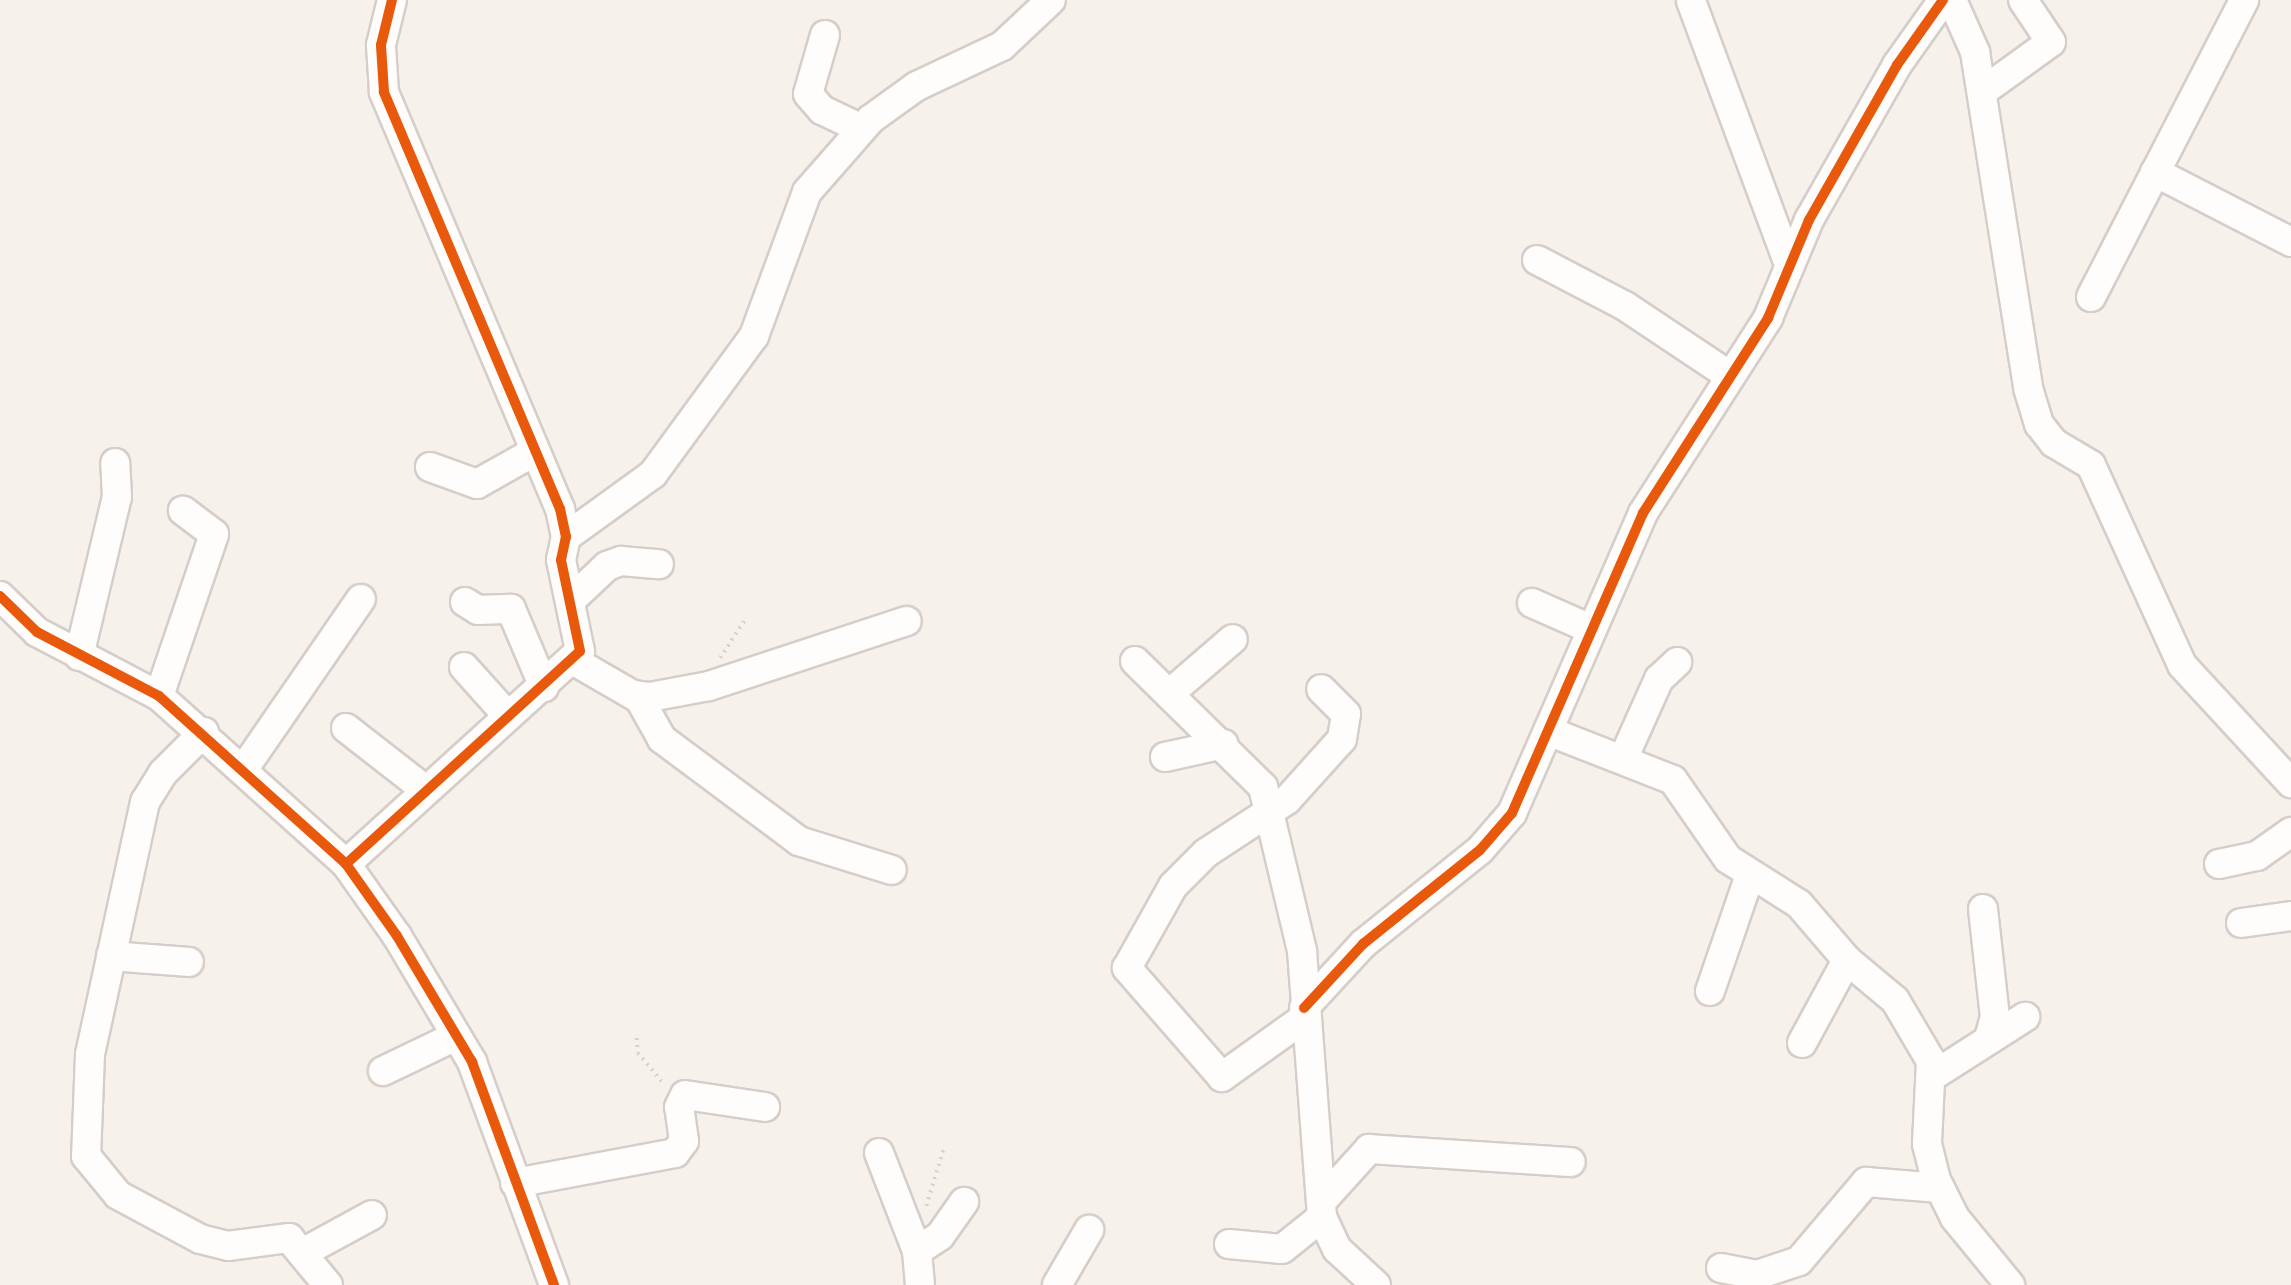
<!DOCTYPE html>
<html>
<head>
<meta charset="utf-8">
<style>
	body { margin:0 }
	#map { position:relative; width:2291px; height:1285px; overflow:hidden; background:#f7f1ec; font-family:Inter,sans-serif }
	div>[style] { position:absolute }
	.path>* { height:3.5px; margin-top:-1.75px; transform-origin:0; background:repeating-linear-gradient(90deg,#dad0ce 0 2px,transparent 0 7px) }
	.roads { filter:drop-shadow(2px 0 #d6cdc8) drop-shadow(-2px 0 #d6cdc8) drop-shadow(0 2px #d6cdc8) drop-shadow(0 -2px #d6cdc8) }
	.minor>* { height:28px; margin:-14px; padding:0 14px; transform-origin:14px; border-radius:14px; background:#fefdfc }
	.cycleway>* { height:10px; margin:-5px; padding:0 5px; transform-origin:5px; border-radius:5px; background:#e8590c }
	span { translate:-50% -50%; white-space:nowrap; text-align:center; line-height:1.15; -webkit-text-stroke:6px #fff5ee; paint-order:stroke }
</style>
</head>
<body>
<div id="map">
	<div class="path">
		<div style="left:720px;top:658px;width:48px;rotate:-57deg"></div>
		<div style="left:637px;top:1038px;width:15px;rotate:86deg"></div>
		<div style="left:638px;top:1053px;width:40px;rotate:50deg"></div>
		<div style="left:926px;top:1206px;width:62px;rotate:-73deg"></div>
	</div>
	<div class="roads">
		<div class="minor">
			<div style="left:1952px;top:0;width:57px;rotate:66.1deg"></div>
			<div style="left:1975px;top:52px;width:340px;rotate:81deg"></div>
			<div style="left:2028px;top:388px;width:38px;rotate:73deg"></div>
			<div style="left:2039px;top:424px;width:24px;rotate:52deg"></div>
			<div style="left:2054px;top:443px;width:43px;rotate:30.7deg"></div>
			<div style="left:2091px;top:465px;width:220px;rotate:65.5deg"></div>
			<div style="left:2182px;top:665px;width:161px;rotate:47.3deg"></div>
			<div style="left:1691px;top:1px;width:282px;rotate:69.6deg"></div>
			<div style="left:825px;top:35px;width:61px;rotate:106.1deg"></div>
			<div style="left:808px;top:94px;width:21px;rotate:49deg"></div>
			<div style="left:822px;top:110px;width:44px;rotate:25.4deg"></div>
			<div style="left:1982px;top:92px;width:85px;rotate:-35.9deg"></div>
			<div style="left:2051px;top:42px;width:50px;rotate:-123.7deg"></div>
			<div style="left:2155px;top:172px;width:153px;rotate:27.2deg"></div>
			<div style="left:1537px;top:260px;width:99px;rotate:27.6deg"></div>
			<div style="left:1625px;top:306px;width:123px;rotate:33.7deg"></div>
			<div style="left:2091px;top:297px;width:334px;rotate:-62.7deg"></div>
			<div style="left:430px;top:467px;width:50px;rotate:19.9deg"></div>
			<div style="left:477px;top:484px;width:63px;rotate:-29.4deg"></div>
			<div style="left:566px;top:537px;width:107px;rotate:-35.9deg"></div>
			<div style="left:653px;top:474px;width:171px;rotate:-53.8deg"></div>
			<div style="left:754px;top:336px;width:153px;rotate:-69.8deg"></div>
			<div style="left:807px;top:192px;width:97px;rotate:-48.8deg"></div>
			<div style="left:871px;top:119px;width:57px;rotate:-35.7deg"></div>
			<div style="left:917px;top:86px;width:94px;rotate:-25.2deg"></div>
			<div style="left:1002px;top:46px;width:67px;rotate:-43.2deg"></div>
			<div style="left:0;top:596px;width:52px;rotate:44.2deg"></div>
			<div style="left:37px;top:632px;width:138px;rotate:27.7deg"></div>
			<div style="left:159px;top:696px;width:251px;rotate:41.9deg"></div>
			<div style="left:346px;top:864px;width:88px;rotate:54.7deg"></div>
			<div style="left:397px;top:936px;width:147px;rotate:59.2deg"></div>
			<div style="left:472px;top:1062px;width:238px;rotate:69.8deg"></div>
			<div style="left:570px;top:601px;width:51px;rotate:-43.4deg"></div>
			<div style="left:607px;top:566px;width:15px;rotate:-20deg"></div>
			<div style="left:621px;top:561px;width:38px;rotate:5deg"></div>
			<div style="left:465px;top:602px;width:15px;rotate:32deg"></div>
			<div style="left:478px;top:610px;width:33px;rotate:-2deg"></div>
			<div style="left:511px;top:609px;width:85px;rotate:67.1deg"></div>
			<div style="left:1532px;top:603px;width:64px;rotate:23.8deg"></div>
			<div style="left:79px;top:656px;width:163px;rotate:-76.6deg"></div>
			<div style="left:117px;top:497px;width:34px;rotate:-93deg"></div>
			<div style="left:574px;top:661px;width:68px;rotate:30deg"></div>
			<div style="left:633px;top:695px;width:17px;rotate:7deg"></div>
			<div style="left:650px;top:697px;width:60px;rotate:-10.6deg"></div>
			<div style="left:709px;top:686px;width:208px;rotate:-18.2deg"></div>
			<div style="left:1135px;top:661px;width:180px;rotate:44.5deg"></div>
			<div style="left:1263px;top:787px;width:169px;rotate:76.6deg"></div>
			<div style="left:1302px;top:951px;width:267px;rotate:85.7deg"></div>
			<div style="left:1322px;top:1217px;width:35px;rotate:65deg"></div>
			<div style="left:1337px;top:1249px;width:53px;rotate:42.7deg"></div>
			<div style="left:464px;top:667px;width:64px;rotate:48.1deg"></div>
			<div style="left:1169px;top:694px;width:84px;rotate:-40.7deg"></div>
			<div style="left:159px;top:696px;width:171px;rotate:-71.2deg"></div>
			<div style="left:214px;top:534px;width:39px;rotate:-143deg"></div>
			<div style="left:639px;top:698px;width:47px;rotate:60.7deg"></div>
			<div style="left:662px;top:739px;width:171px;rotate:36.7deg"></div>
			<div style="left:799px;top:841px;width:97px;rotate:17.3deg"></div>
			<div style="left:346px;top:728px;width:98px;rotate:37.9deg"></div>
			<div style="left:1548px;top:731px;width:134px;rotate:21.4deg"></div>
			<div style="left:1673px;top:780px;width:96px;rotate:55.2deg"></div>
			<div style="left:1728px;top:859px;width:84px;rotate:32.4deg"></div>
			<div style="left:1799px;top:904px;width:74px;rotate:49.4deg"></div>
			<div style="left:1847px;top:960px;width:62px;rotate:39.8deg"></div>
			<div style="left:1895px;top:1000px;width:71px;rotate:59.5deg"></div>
			<div style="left:1931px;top:1061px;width:83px;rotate:92.8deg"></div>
			<div style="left:1927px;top:1144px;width:37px;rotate:76deg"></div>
			<div style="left:1936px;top:1180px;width:42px;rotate:63.4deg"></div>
			<div style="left:1955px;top:1218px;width:87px;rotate:50.6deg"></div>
			<div style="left:204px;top:732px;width:58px;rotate:135deg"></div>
			<div style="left:163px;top:773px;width:34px;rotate:122deg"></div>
			<div style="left:145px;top:802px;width:258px;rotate:102.3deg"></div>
			<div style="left:90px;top:1054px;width:102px;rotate:92.2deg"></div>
			<div style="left:86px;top:1156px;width:50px;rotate:50.6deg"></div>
			<div style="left:118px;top:1195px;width:93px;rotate:28.2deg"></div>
			<div style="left:200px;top:1239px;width:29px;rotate:14deg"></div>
			<div style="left:228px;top:1246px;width:62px;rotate:-7.5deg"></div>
			<div style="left:289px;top:1238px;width:61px;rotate:50.3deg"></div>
			<div style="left:1165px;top:757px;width:60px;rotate:-12.4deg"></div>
			<div style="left:1623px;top:759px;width:88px;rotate:-65.8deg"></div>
			<div style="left:1659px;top:679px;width:25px;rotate:-43deg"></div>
			<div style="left:245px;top:767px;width:204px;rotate:-55.4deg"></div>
			<div style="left:346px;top:864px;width:316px;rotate:-42.3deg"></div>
			<div style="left:580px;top:651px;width:93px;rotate:-101.8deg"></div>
			<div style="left:561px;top:560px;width:24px;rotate:-78deg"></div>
			<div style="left:566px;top:537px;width:29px;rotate:-102deg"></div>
			<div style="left:560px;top:509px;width:453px;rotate:-112.9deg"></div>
			<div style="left:384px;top:92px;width:47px;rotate:-93.7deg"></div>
			<div style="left:381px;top:45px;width:46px;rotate:-76.3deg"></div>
			<div style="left:2219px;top:864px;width:39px;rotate:-12deg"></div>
			<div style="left:2257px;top:856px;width:42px;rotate:-35.2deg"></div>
			<div style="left:1983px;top:909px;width:109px;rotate:83.7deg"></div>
			<div style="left:1995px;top:1017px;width:22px;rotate:106deg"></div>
			<div style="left:2241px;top:923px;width:50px;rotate:-8deg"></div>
			<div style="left:111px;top:956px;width:78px;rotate:4.4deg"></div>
			<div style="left:1710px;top:991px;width:123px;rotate:-71deg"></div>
			<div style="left:1304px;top:1008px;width:87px;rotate:-47.3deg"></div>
			<div style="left:1363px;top:944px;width:150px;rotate:-38.8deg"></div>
			<div style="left:1480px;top:850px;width:49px;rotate:-49.1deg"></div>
			<div style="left:1512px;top:813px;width:327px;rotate:-66.4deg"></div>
			<div style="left:1643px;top:513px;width:232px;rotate:-57.3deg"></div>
			<div style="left:1768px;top:318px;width:106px;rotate:-67.3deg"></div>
			<div style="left:1809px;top:220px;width:178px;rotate:-60.4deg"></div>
			<div style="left:1897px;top:65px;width:80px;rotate:-54.7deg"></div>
			<div style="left:1303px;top:1019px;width:100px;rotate:144.4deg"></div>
			<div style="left:1222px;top:1077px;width:145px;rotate:-131.1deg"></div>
			<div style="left:1127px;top:968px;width:94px;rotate:-60.7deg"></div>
			<div style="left:1173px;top:886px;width:47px;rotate:-45deg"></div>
			<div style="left:1206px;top:853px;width:97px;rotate:-33.2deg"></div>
			<div style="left:1287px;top:800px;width:82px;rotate:-48deg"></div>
			<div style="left:1342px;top:739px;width:25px;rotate:-81deg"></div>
			<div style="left:1346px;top:714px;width:35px;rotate:-135deg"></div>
			<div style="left:1802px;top:1043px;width:94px;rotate:-61.5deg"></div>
			<div style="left:383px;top:1071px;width:81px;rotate:-25.6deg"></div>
			<div style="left:1931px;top:1077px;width:112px;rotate:-32.6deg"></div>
			<div style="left:879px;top:1153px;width:105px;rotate:68.8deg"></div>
			<div style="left:917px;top:1251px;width:34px;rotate:85deg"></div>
			<div style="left:515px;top:1183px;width:163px;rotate:-10.6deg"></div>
			<div style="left:675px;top:1153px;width:15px;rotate:-53deg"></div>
			<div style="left:684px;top:1141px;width:34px;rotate:-98deg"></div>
			<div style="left:679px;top:1107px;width:13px;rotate:-63deg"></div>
			<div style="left:685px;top:1095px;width:81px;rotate:8.5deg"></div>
			<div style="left:1321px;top:1202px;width:72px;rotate:-47.8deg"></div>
			<div style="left:1369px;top:1149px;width:202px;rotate:3.7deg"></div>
			<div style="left:1229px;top:1244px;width:53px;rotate:5.4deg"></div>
			<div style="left:1282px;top:1249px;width:51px;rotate:-38.7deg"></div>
			<div style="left:306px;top:1251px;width:75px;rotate:-28.6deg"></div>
			<div style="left:917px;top:1251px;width:27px;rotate:-33deg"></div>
			<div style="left:940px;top:1236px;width:42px;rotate:-54.8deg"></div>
			<div style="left:1721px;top:1268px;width:37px;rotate:11deg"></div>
			<div style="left:1757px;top:1275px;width:44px;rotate:-18.4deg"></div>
			<div style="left:1799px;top:1261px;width:104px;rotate:-49.7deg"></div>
			<div style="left:1866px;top:1182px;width:74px;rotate:4.6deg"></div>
			<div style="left:1057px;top:1285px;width:64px;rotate:-59.8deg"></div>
		</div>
	</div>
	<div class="cycleway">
		<div style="left:0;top:596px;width:52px;rotate:44.2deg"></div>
		<div style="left:37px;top:632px;width:138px;rotate:27.7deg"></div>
		<div style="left:159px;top:696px;width:251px;rotate:41.9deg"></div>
		<div style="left:346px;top:864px;width:88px;rotate:54.7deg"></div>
		<div style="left:397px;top:936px;width:147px;rotate:59.2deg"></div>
		<div style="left:472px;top:1062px;width:238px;rotate:69.8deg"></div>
		<div style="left:346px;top:864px;width:316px;rotate:-42.3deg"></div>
		<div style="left:580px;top:651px;width:93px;rotate:-101.8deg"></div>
		<div style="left:561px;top:560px;width:24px;rotate:-78deg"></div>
		<div style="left:566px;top:537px;width:29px;rotate:-102deg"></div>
		<div style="left:560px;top:509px;width:453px;rotate:-112.9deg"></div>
		<div style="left:384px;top:92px;width:47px;rotate:-93.7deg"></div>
		<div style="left:381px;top:45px;width:46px;rotate:-76.3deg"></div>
		<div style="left:1304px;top:1008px;width:87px;rotate:-47.3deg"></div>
		<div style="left:1363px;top:944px;width:150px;rotate:-38.8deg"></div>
		<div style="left:1480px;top:850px;width:49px;rotate:-49.1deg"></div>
		<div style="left:1512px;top:813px;width:327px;rotate:-66.4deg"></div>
		<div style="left:1643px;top:513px;width:232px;rotate:-57.3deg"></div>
		<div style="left:1768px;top:318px;width:106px;rotate:-67.3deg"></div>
		<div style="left:1809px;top:220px;width:178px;rotate:-60.4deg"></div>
		<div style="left:1897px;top:65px;width:80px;rotate:-54.7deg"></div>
	</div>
</div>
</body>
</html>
